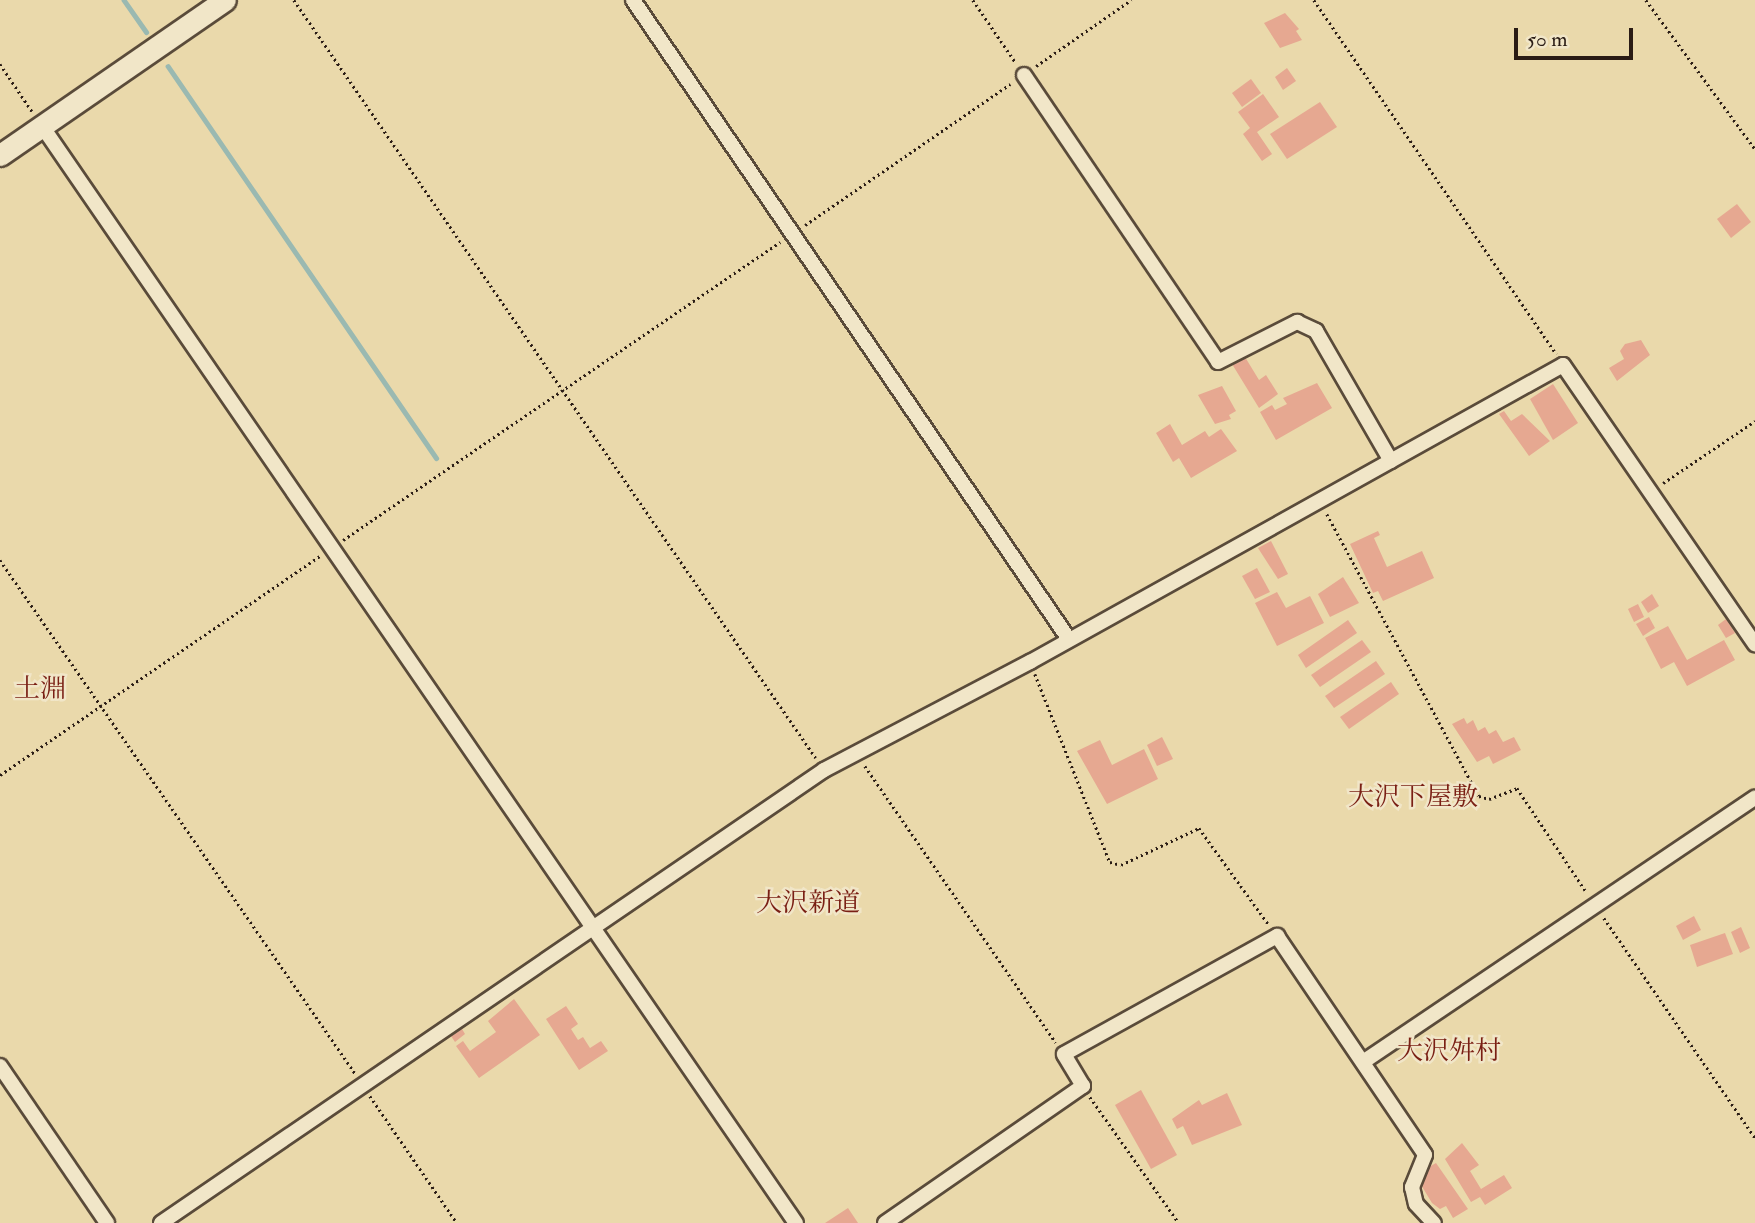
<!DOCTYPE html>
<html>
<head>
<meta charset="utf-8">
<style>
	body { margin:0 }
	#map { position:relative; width:1755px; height:1223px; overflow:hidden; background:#ead9ab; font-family:"IM FELL Double Pica","Noto Serif JP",serif }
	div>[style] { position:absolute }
	.stream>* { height:4.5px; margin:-2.25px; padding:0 2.25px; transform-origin:2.25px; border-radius:2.25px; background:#9ab9b1 }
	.building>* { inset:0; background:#e6a891 }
	.path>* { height:2.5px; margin-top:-1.25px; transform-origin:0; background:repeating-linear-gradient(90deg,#2a1c15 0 2px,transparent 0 5.5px) }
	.roads { filter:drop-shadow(2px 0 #5a4b3a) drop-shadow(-2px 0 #5a4b3a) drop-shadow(0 2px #5a4b3a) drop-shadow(0 -2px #5a4b3a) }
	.street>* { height:14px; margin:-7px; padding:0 7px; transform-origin:7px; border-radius:7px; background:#f1e6c8 }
	.secondary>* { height:21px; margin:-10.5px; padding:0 10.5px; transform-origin:10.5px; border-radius:10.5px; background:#f1e6c8 }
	span { translate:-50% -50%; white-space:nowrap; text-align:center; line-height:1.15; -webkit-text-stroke:5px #f1e6c8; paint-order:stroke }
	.quarter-label { font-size:26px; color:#7a1f14 }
	.scale { position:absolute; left:1514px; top:28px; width:119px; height:32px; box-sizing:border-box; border:4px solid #2a1c15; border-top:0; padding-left:9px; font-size:21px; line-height:24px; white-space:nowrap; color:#2a1c15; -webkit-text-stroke:5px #f1e6c8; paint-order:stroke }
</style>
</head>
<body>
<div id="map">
	<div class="stream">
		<div style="left:124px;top:0;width:39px;rotate:55deg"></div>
		<div style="left:168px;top:66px;width:475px;rotate:55.6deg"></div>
	</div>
	<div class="building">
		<div style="clip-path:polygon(1285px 13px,1299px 29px,1296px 31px,1302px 40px,1280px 48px,1264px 23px)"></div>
		<div style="clip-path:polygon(1287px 68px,1296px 81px,1283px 90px,1275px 77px)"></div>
		<div style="clip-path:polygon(1251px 79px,1261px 93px,1242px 107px,1232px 93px)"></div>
		<div style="clip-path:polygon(1263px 94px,1279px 117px,1257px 132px,1272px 154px,1262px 161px,1243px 134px,1250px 128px,1238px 112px)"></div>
		<div style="clip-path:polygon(1320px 102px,1337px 127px,1287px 159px,1270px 134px)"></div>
		<div style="clip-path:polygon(1737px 204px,1751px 222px,1731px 238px,1717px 219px)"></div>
		<div style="clip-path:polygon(1641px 340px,1650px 355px,1617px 381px,1609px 368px,1624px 359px,1620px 351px,1625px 344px)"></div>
		<div style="clip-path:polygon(1245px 357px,1259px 380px,1266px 375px,1278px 394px,1259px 408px,1232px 364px)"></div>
		<div style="clip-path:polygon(1317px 383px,1332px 408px,1276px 440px,1260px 412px,1272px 405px,1275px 410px,1287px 404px,1283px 398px)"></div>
		<div style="clip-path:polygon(1553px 384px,1578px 423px,1553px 440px,1530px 399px)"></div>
		<div style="clip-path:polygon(1222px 386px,1236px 411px,1229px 415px,1231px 419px,1215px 424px,1198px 395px)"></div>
		<div style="clip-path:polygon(1504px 411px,1511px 421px,1522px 414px,1550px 441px,1529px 456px,1499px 414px)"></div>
		<div style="clip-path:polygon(1170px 424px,1182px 445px,1205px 431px,1209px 437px,1221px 429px,1237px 451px,1191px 478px,1179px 458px,1173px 462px,1156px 433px)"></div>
		<div style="clip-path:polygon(1378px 531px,1380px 535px,1374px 538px,1387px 567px,1422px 551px,1434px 578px,1383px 601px,1378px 591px,1373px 593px,1350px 544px)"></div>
		<div style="clip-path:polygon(1271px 541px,1288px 574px,1278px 579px,1258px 548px)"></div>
		<div style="clip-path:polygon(1257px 568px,1270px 592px,1255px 599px,1242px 576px)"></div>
		<div style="clip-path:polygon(1343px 577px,1359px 603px,1330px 617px,1318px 594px)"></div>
		<div style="clip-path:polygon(1277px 592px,1286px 608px,1310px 596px,1324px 623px,1277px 646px,1255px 603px)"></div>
		<div style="clip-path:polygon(1652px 594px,1659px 606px,1648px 613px,1641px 602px)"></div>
		<div style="clip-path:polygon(1638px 604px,1644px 617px,1634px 622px,1628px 609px)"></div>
		<div style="clip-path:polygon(1649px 617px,1655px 628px,1643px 636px,1636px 624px)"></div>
		<div style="clip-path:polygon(1726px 619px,1735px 633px,1726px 638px,1718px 625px)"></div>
		<div style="clip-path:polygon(1348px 620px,1357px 633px,1306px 668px,1298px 655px)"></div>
		<div style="clip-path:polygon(1668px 626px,1687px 660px,1724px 640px,1735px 660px,1687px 686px,1674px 662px,1661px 669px,1645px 638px)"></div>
		<div style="clip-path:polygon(1362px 640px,1371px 652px,1320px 687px,1311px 675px)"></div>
		<div style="clip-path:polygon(1376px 661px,1385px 674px,1334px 708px,1325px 696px)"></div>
		<div style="clip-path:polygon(1391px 682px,1399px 694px,1349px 729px,1340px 717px)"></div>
		<div style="clip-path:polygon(1464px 718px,1467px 724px,1473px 720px,1478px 731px,1485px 727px,1489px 734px,1496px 730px,1503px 742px,1514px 737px,1521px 750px,1493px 764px,1489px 756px,1477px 762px,1452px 724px)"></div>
		<div style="clip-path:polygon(1162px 737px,1173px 759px,1157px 766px,1147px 745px)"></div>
		<div style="clip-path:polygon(1100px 740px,1112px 765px,1144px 749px,1158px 779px,1107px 804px,1077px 751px)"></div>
		<div style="clip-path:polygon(1694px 916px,1701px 930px,1683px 940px,1676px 926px)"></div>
		<div style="clip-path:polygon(1741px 927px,1750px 948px,1740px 953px,1731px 932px)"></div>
		<div style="clip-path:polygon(1725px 933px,1733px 954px,1697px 967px,1690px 945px)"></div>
		<div style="clip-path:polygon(514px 999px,540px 1035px,479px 1078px,456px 1046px,463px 1041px,470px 1051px,496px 1032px,488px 1021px)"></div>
		<div style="clip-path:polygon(566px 1006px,578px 1024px,571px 1029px,578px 1040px,583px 1037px,590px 1048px,601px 1041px,608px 1051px,579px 1070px,546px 1019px)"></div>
		<div style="clip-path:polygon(462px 1029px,465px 1034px,455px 1042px,451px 1036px)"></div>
		<div style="clip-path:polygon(1141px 1090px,1177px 1155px,1151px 1169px,1115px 1105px)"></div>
		<div style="clip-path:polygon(1227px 1093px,1242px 1125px,1192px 1145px,1183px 1126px,1177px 1129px,1172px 1119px,1199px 1100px,1202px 1105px)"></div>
		<div style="clip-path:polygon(1462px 1143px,1479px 1165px,1470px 1171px,1481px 1189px,1504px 1175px,1512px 1188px,1485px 1205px,1480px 1197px,1471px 1202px,1445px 1159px)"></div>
		<div style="clip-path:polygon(1436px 1163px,1468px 1209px,1453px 1218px,1446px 1206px,1440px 1209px,1432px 1203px,1415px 1175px)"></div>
		<div style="clip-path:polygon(848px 1208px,858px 1223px,825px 1223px)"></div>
	</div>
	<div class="path">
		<div style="left:294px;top:0;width:920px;rotate:55.45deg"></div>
		<div style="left:973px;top:0;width:76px;rotate:55.7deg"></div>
		<div style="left:1314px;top:0;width:429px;rotate:55.6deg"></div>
		<div style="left:1646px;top:0;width:185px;rotate:53.8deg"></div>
		<div style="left:0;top:64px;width:57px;rotate:55.8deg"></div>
		<div style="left:1036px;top:66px;width:116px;rotate:-34.8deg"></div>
		<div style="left:805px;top:225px;width:249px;rotate:-34.5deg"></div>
		<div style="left:1663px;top:483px;width:111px;rotate:-34deg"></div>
		<div style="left:1327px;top:514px;width:320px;rotate:61.7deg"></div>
		<div style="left:1479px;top:796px;width:10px;rotate:17deg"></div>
		<div style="left:1489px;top:799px;width:30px;rotate:-21deg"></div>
		<div style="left:1517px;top:788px;width:126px;rotate:56.3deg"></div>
		<div style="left:343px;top:540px;width:529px;rotate:-34.29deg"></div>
		<div style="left:0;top:560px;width:624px;rotate:55.32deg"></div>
		<div style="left:1035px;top:674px;width:202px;rotate:68.3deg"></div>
		<div style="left:1110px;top:862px;width:11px;rotate:15deg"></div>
		<div style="left:1121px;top:865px;width:86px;rotate:-25.4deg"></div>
		<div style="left:1199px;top:828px;width:120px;rotate:54.2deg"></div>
		<div style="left:865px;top:766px;width:336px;rotate:55.4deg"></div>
		<div style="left:0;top:775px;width:388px;rotate:-34.4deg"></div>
		<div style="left:1604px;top:918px;width:267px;rotate:55.5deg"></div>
		<div style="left:370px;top:1096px;width:154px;rotate:55.6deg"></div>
		<div style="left:1090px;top:1097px;width:154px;rotate:54.8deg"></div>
	</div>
	<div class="roads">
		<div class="street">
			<div style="left:633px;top:0;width:772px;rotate:55.71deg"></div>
			<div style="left:1024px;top:75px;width:346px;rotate:55.9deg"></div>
			<div style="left:1218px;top:362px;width:89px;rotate:-26.9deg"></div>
			<div style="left:1297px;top:322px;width:21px;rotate:25deg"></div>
			<div style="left:1316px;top:331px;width:150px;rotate:60deg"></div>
			<div style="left:42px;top:126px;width:1331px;rotate:55.5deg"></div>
			<div style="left:1363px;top:1062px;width:473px;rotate:-34deg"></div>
			<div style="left:0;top:1066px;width:190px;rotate:55.7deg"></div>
			<div style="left:161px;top:1223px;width:803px;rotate:-34.34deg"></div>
			<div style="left:824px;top:770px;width:233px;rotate:-27.7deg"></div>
			<div style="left:1030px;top:662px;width:610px;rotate:-29.13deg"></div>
			<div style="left:1563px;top:365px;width:339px;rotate:55.5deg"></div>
			<div style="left:885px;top:1223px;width:241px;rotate:-34.7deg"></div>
			<div style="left:1083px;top:1086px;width:37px;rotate:-121deg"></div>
			<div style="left:1064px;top:1054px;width:244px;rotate:-29deg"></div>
			<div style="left:1277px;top:936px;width:264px;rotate:55.9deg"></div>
			<div style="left:1425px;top:1155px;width:35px;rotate:112deg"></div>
			<div style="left:1412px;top:1187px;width:17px;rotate:77deg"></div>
			<div style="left:1416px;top:1204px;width:26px;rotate:47deg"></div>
		</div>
		<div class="secondary">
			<div style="left:0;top:155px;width:273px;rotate:-34.6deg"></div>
		</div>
	</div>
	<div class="quarter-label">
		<span style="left:40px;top:690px">土淵</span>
		<span style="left:1413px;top:798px">大沢下屋敷</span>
		<span style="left:808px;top:904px">大沢新道</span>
		<span style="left:1449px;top:1052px">大沢舛村</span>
	</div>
	<div class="scale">50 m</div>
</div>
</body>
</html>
